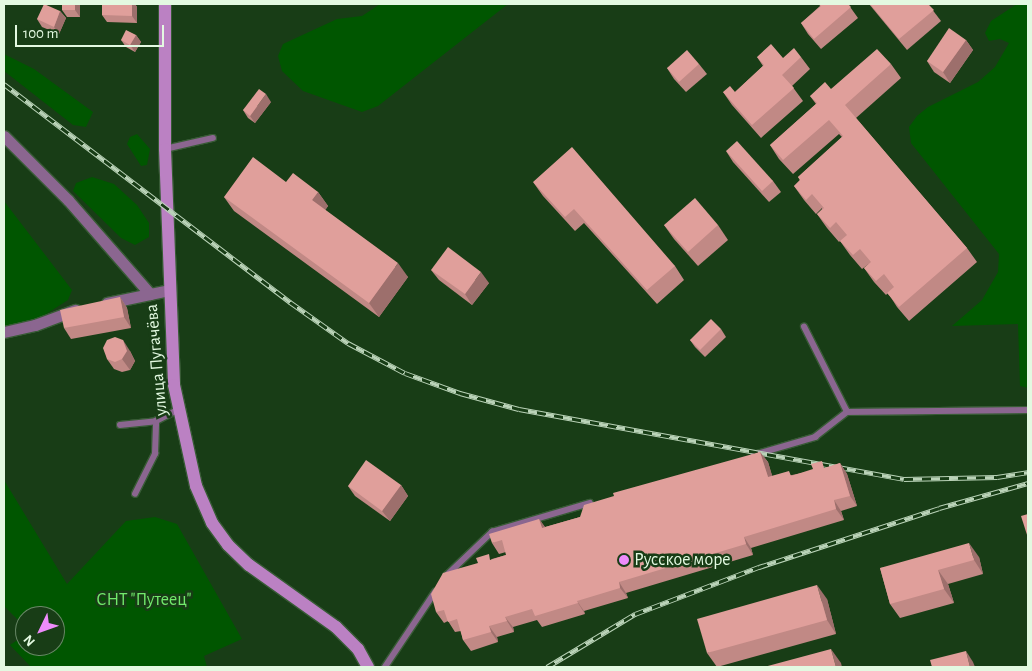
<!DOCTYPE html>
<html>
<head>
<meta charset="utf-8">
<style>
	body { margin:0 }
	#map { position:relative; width:1032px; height:671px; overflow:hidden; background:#183d16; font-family:"Alegreya Sans",sans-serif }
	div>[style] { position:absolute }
	.green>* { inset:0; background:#005600 }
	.roads { filter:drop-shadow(1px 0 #385b36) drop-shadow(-1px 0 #385b36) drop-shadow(0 1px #385b36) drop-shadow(0 -1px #385b36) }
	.lane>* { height:5.5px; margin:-2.75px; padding:0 2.75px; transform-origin:2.75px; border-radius:2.75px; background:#8b6690 }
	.street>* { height:11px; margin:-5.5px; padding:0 5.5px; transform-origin:5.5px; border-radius:5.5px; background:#8b6690 }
	.secondary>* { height:12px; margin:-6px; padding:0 6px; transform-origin:6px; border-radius:6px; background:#bb81c3 }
	.rail>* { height:5px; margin-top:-2.5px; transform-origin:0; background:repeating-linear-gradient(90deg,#183d16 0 9px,#bad3b8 0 18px); box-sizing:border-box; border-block:1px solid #bad3b8 }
	.wall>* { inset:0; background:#c18985 }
	.shaded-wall>* { inset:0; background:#9d6f6c }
	.building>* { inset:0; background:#e09f9b }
	.dots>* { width:14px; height:14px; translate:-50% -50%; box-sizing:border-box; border:2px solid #183d16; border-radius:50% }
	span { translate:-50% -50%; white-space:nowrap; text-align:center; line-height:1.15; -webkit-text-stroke:5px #183d16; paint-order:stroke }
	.street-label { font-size:18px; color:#e3f9e1 }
	.poi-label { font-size:18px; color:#e3f9e1 }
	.left { translate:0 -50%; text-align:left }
	.park-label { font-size:18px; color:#72ea6c }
	.frame { position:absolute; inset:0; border:5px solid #e3f9e1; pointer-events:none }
	.north { position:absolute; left:15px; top:606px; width:50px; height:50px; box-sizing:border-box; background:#183d16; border:1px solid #698867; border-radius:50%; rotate:228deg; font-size:14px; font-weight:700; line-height:20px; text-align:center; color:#e3f9e1 }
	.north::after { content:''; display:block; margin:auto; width:18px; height:22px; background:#ed8cfa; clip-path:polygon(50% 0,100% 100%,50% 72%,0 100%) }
	.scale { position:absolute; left:15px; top:25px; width:149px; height:22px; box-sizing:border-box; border:2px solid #e3f9e1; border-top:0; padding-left:6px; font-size:15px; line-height:18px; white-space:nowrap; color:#e3f9e1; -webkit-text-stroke:4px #183d16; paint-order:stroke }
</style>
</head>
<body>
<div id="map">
	<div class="green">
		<div style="clip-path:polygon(380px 4px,508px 4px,378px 106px,362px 112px,303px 91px,282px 71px,278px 56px,283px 44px,337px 19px,362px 16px)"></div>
		<div style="clip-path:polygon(1017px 4px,1028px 4px,1028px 388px,1020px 386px,1018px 324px,952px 326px,982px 300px,998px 272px,999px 254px,911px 143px,909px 127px,917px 116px,928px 107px,978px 82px,995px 67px,1009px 43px,1000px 39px,989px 41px,985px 33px,991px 21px)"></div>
		<div style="clip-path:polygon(4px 54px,34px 69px,93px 112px,86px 127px,73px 125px,4px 71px)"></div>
		<div style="clip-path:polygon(137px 134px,150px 149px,147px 165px,141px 166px,127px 144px,130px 137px)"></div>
		<div style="clip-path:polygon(92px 177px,114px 184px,137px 205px,149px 223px,149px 237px,135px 245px,121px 238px,73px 191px,76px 183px)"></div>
		<div style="clip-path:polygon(4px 201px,72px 290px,68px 300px,37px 320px,4px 327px)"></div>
		<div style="clip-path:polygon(4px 480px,67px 584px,126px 521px,155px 517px,177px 524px,242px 639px,204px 656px,207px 667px,31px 667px,10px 645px,25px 635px,25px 646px,55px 646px,55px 616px,25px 616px,25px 627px,4px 606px)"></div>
	</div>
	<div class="roads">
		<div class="lane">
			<div style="left:165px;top:149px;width:49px;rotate:-12.9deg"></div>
			<div style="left:847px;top:412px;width:181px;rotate:-0.6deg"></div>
			<div style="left:120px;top:425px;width:36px;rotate:-6deg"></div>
			<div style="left:754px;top:455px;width:64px;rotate:-16.4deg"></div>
			<div style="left:815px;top:437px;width:41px;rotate:-38deg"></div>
			<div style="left:847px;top:412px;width:95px;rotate:-116.8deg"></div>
			<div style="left:135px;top:494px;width:45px;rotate:-63.4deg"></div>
			<div style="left:155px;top:454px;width:33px;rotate:-88deg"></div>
			<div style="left:156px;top:421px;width:25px;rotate:-27deg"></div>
			<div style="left:446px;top:576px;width:64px;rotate:-43.7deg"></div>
			<div style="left:492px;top:532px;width:102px;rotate:-16.5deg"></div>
			<div style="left:385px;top:667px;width:90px;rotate:-56.3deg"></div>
		</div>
		<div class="street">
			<div style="left:4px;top:136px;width:91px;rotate:45deg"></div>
			<div style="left:68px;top:200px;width:125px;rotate:48.9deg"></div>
			<div style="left:107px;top:303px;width:63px;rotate:-11.8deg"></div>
			<div style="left:4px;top:332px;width:32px;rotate:-13deg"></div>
			<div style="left:35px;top:325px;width:43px;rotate:-20.6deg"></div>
		</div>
		<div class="secondary">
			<div style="left:165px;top:4px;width:145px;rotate:90deg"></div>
			<div style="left:165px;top:149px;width:236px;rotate:87.8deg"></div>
			<div style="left:174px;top:385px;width:103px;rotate:77.7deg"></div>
			<div style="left:196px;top:486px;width:40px;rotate:66.6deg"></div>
			<div style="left:212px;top:523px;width:27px;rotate:54deg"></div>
			<div style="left:228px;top:545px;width:29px;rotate:44deg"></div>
			<div style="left:249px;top:565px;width:107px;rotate:35.5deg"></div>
			<div style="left:336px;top:627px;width:31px;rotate:45deg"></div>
			<div style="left:358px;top:649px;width:21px;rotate:61deg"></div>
		</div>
	</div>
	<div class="rail">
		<div style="left:4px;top:84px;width:360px;rotate:37.3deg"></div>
		<div style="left:290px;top:302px;width:71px;rotate:35.3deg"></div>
		<div style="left:348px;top:343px;width:64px;rotate:27.8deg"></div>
		<div style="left:405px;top:373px;width:59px;rotate:20deg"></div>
		<div style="left:460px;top:393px;width:61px;rotate:15.2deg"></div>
		<div style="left:519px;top:409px;width:391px;rotate:10.3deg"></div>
		<div style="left:904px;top:479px;width:93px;rotate:-1.2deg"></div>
		<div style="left:997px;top:477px;width:31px;rotate:-9deg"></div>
		<div style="left:547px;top:667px;width:103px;rotate:-31.1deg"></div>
		<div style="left:635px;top:614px;width:133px;rotate:-20.8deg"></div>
		<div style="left:759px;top:567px;width:189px;rotate:-18.1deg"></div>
		<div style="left:939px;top:508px;width:92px;rotate:-15.7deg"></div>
	</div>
	<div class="wall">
		<div style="clip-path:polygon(80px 4px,80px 17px,67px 17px,62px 10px)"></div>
		<div style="clip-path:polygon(102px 4px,135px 4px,137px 7px,137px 23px,107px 22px,102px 15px)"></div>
		<div style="clip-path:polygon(819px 4px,848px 4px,858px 18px,821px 49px,808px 34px,801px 23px,820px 6px)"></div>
		<div style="clip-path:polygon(869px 4px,928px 4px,941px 21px,907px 50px)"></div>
		<div style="clip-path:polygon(60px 11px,66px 18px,59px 34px,42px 27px,37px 19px)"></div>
		<div style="clip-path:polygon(136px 35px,141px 42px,135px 52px,126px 47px,121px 40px)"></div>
		<div style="clip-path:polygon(966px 40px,973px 50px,950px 83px,934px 72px,927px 61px)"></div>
		<div style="clip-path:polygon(757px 57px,783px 58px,801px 57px,810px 69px,792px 86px,803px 101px,761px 138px,732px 105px,723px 92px,735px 92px,763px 66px)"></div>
		<div style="clip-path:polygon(699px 64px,707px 74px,686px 92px,674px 79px,667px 68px)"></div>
		<div style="clip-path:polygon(891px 64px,901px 78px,856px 118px,967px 248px,977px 262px,909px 321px,897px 307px,888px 293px,886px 295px,874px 282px,864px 268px,870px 263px,862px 269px,850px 255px,840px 241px,839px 242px,827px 228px,817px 214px,822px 209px,822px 208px,816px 214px,804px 200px,794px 186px,800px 180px,798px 177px,842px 137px,839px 134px,793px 174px,779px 159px,770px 145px,816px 104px,810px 96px,831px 89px)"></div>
		<div style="clip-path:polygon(271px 102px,255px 123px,248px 118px,243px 110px)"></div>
		<div style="clip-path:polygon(726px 151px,773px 181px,781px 192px,769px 202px,733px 162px)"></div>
		<div style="clip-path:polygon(286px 182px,318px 192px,328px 206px,325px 210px,408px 277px,379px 317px,234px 211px,224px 197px)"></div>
		<div style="clip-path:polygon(533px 182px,675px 266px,684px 280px,657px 304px,584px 223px,575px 231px,543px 196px)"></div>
		<div style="clip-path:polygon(664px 225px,718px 225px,728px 240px,698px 266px,674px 239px)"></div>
		<div style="clip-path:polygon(431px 270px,489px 283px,472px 305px,439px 280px)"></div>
		<div style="clip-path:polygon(120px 297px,127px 308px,131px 328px,71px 339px,64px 328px)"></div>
		<div style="clip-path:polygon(721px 329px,726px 337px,705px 357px,695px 347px,690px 340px)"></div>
		<div style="clip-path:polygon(130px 351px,135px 361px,130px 370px,122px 372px,114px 369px,107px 359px)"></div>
		<div style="clip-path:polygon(760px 452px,768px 462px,772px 476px,792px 475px,826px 468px,840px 463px,847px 474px,857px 506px,841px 511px,844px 520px,751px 548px,753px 555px,626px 593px,628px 598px,584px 611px,585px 614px,542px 627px,537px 620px,513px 627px,514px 632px,497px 637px,498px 642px,471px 651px,463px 640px,461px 631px,455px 632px,448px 621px,444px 623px,436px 612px,492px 559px,506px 555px,506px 552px,499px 554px,492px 543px,539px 519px,545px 527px,580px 517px)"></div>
		<div style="clip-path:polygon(401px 485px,408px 496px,390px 521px,355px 496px,348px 486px)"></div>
		<div style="clip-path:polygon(979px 557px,983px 574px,948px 584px,954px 603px,900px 618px,890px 604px,880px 568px)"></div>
		<div style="clip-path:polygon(827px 599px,836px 634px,717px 667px,707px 653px)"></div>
	</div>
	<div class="shaded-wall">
		<div style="clip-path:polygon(75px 4px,80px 4px,80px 17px,75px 10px)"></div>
		<div style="clip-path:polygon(132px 4px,135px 4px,137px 7px,137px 23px,132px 16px)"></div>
		<div style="clip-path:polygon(60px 11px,66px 18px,59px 34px,54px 27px)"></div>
		<div style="clip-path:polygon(136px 35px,141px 42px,135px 52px,130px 45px)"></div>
		<div style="clip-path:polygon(966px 40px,973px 50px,950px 83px,943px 72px)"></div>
		<div style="clip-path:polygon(266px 94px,271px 102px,255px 123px,250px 116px)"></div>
		<div style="clip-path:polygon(318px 192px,328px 206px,322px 215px,312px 200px)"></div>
		<div style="clip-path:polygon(398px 263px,408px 277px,379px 317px,369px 303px)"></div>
		<div style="clip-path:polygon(481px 272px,489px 283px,472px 305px,465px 294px)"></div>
		<div style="clip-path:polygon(120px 297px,127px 308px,131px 328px,124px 317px)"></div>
		<div style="clip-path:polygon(123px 340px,130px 351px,135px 361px,130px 370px,122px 359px)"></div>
		<div style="clip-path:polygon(760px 452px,768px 462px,776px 488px,768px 477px)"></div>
		<div style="clip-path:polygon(840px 463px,847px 474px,857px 506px,850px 496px)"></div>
		<div style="clip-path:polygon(401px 485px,408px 496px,390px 521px,382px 511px)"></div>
		<div style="clip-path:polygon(834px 500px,841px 511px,844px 520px,836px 509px)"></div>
		<div style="clip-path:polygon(539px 519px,547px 530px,542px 528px)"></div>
		<div style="clip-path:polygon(744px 537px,751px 548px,753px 555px,746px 544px)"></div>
		<div style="clip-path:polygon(969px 543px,979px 557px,983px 574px,974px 560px)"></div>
		<div style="clip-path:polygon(938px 570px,948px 584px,954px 603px,944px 589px)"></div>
		<div style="clip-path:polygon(619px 582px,626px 593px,628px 598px,620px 588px)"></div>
		<div style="clip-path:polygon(817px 585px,827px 599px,836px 634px,827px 620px)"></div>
		<div style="clip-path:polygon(577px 601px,584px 611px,585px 614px,578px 603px)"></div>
		<div style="clip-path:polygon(505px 617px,513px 627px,514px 632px,507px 621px)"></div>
		<div style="clip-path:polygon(489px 626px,497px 637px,498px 642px,491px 632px)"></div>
		<div style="clip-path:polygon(831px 649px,841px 663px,842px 667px,836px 667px)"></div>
		<div style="clip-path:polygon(966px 651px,973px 662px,975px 667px,970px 667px)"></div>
	</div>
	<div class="building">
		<div style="clip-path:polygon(44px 4px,60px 11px,54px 27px,37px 19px)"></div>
		<div style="clip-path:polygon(62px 4px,75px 4px,75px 10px,62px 10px)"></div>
		<div style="clip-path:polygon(102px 4px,132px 4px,132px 16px,102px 15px)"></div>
		<div style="clip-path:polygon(819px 4px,848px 4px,851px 7px,814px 39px,801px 23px,821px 6px)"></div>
		<div style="clip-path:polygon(870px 4px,928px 4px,934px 10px,899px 39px)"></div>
		<div style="clip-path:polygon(949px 28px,966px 40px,943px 72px,927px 61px)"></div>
		<div style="clip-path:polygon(126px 30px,136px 35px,130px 45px,121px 40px)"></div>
		<div style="clip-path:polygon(771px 44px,783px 58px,794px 48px,801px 57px,782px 75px,794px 88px,752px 125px,723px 92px,730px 86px,735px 92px,764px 65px,757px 57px)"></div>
		<div style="clip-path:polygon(877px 49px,891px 64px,845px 105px,967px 248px,899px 307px,887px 293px,894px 287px,884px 274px,876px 281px,864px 268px,871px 262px,860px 249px,853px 255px,840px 241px,847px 235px,836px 222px,830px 228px,817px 214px,824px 208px,812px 194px,806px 200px,794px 186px,800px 180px,798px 177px,843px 136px,829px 120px,783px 160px,770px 145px,817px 103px,810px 96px,825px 82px,831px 89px)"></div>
		<div style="clip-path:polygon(687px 50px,699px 64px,679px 82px,667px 68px)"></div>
		<div style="clip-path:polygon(259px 89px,266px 94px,250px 116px,243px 110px)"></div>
		<div style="clip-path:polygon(737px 141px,773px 181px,762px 191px,726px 151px)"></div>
		<div style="clip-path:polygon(572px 147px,675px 266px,647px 290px,574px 209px,565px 217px,533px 182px)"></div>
		<div style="clip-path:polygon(253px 157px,286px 182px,293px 173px,318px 192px,312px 200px,398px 263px,369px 303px,224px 197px)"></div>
		<div style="clip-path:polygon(695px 198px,718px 225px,688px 252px,664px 225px)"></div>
		<div style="clip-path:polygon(448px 247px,481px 272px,465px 294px,431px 270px)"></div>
		<div style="clip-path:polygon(120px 297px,124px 317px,64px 328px,60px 310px)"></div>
		<div style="clip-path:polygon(711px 319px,721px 329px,700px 350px,690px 340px)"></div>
		<div style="clip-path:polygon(115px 337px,123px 340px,127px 351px,122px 359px,115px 362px,107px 359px,103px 348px,107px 340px)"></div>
		<div style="clip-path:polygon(760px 452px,768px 477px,789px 471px,791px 476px,813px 469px,811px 464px,822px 461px,824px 468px,840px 463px,850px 496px,834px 500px,836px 509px,744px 537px,746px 544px,619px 582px,620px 588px,577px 601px,578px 603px,535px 616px,532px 609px,505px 617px,507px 621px,489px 626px,491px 632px,463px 640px,457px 619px,448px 622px,444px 610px,436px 612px,431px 594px,443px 573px,478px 563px,476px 558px,489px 554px,490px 560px,506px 555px,502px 540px,492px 543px,489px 534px,539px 519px,542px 528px,580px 517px,584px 505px,614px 496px,613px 493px)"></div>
		<div style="clip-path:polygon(366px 460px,401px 485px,382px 511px,348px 486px)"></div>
		<div style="clip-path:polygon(1028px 514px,1028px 538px,1021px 516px)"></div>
		<div style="clip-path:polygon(969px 543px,974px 560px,938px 570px,944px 589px,890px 604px,880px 568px)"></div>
		<div style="clip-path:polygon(817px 585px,827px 620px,707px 653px,697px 619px)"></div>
		<div style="clip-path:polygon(831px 649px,836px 667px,764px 667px)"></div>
		<div style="clip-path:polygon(966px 651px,970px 667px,932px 667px,930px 660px)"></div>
	</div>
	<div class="dots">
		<div style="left:624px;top:560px;background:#ed8cfa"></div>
	</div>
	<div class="street-label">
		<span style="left:157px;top:360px;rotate:-95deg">улица Пугачёва</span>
	</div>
	<div class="poi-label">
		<span class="left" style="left:634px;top:560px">Русское море</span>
	</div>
	<div class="park-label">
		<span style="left:144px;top:600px">СНТ "Путеец"</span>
	</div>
	<div class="frame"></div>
	<div class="north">N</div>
	<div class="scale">100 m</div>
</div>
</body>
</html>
